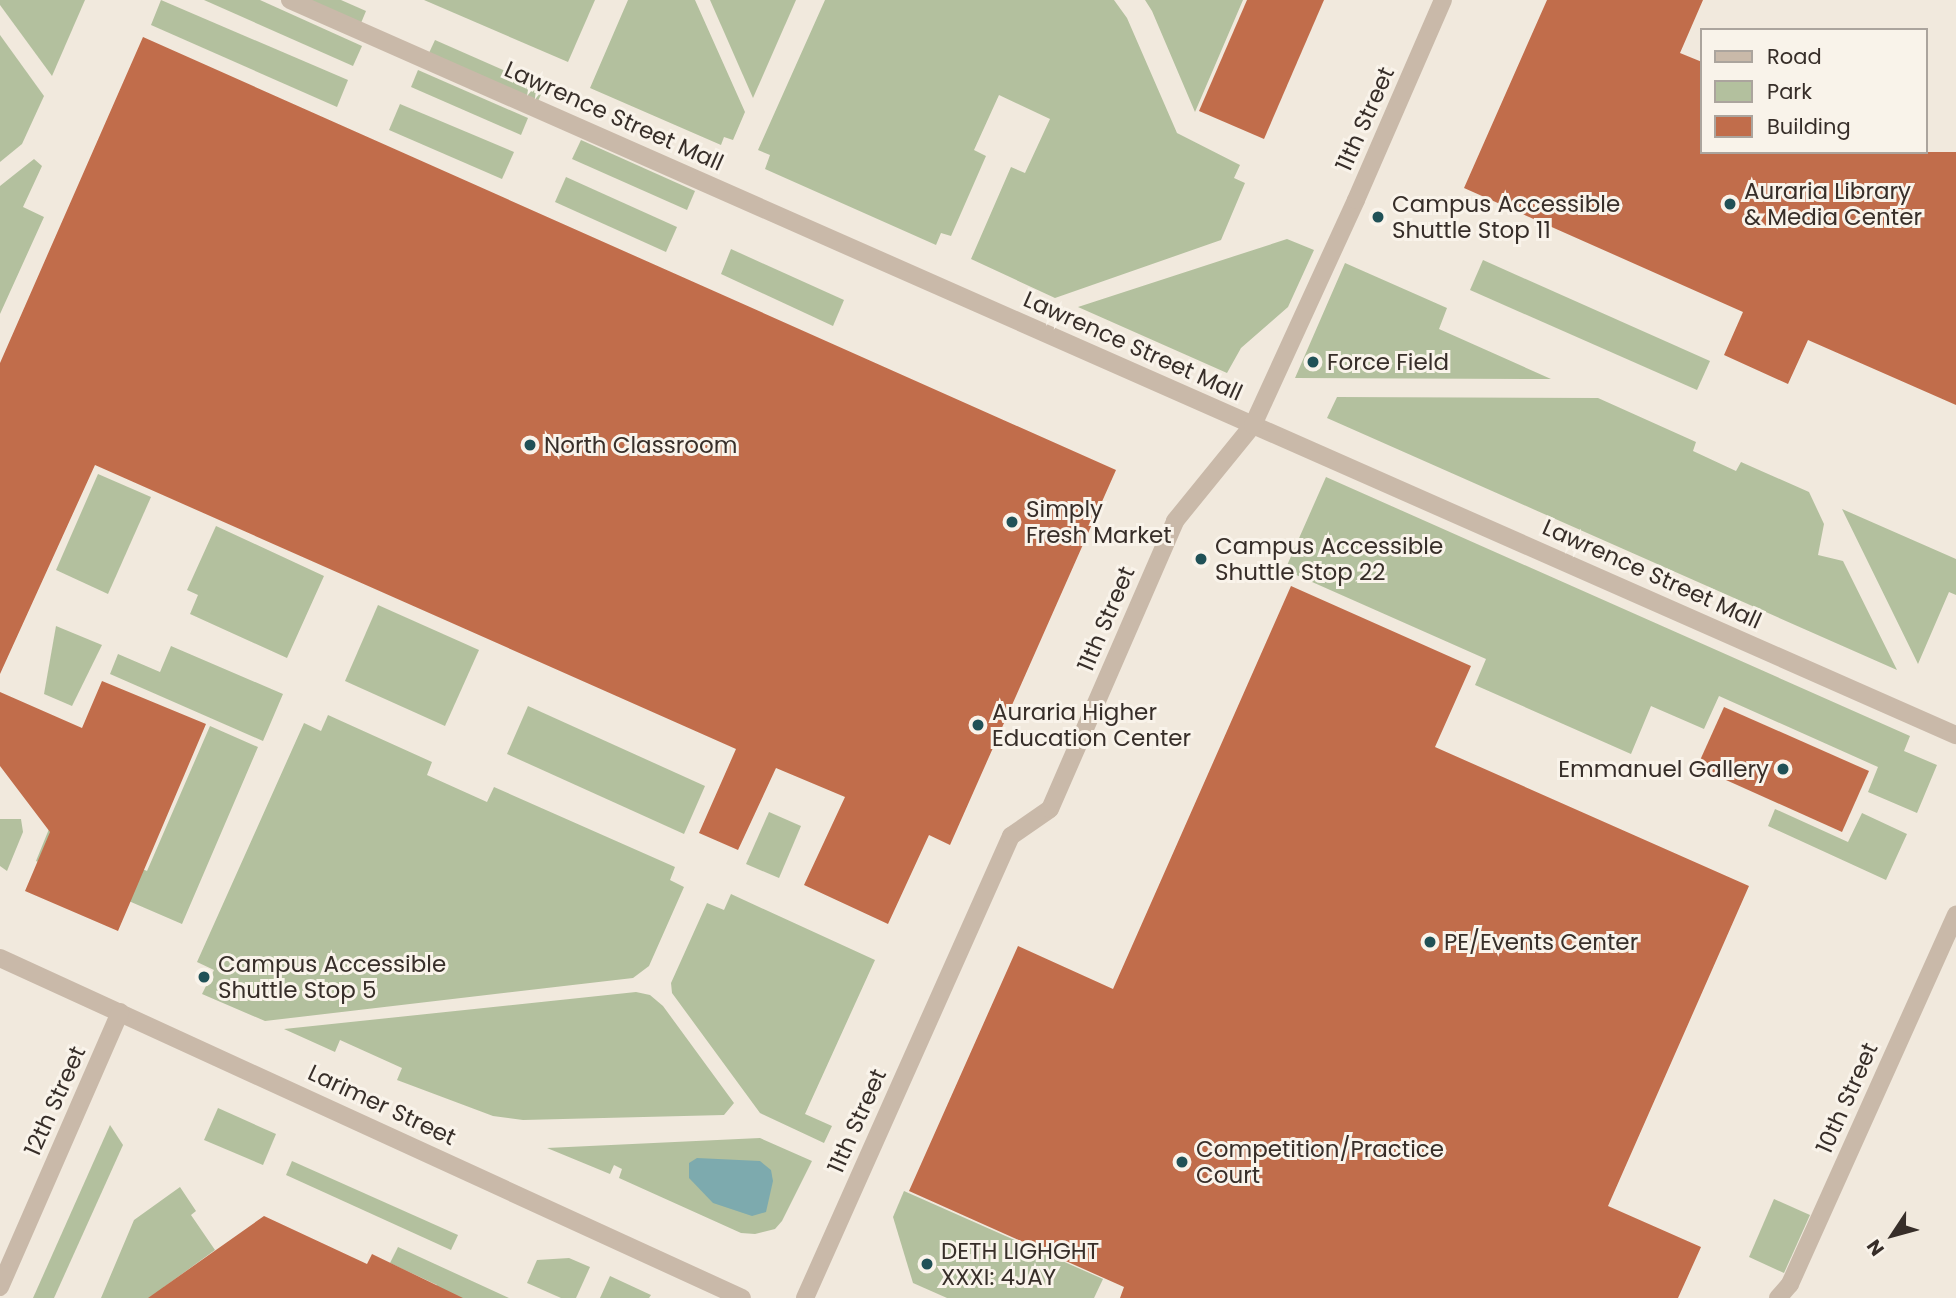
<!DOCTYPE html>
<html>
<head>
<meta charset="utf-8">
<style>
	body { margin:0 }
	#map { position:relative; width:1956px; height:1298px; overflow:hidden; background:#f1e9dd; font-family:Poppins,sans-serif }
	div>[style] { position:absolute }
	.green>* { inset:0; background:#b3c09e }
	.water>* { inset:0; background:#7daaae }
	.building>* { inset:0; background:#c16d4b }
	.pedestrian>* { height:18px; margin:-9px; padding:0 9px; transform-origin:9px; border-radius:9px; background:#c9b9a9 }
	.minor>* { height:18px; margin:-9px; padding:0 9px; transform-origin:9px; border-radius:9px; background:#c9b9a9 }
	.dots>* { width:19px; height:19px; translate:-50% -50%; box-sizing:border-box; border:4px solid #f9f3ea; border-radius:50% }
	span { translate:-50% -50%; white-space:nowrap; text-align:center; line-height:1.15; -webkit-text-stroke:6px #f9f3ea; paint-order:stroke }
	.street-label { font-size:23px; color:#372e29 }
	.poi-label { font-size:23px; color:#372e29 }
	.left { translate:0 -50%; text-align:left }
	.right { translate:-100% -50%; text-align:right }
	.legend { position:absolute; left:1700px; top:28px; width:228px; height:126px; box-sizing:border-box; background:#f9f3ea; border:2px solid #aba49d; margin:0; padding:9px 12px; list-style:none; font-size:21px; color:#372e29 }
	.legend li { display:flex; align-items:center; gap:14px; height:35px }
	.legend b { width:35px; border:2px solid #aba49d }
	.north { position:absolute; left:1858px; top:1200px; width:70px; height:70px; -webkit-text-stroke:5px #f9f3ea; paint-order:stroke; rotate:234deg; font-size:19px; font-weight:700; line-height:28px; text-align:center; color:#372e29 }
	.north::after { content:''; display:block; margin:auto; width:24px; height:32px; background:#372e29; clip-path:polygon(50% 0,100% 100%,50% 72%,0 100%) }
</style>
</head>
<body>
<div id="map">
	<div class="green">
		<div style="clip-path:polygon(0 0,85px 0,52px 76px,0 5px)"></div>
		<div style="clip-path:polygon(161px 0,348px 80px,337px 107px,151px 25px)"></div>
		<div style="clip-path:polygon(204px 0,260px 0,362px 46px,353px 66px)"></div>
		<div style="clip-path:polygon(306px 0,341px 0,366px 11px,361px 23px)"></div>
		<div style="clip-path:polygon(424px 0,595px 0,568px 62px)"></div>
		<div style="clip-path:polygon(628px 0,695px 0,745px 112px,733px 140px,724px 137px,721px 145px,590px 88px)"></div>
		<div style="clip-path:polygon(710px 0,796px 0,753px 98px)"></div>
		<div style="clip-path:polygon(825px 0,1114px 0,1127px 18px,1177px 133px,1240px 165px,1234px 178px,1245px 183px,1221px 240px,1055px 298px,971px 259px,1011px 167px,1025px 173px,1050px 119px,999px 95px,974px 150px,986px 156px,951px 236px,941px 233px,936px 245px,765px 169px,770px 155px,758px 150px)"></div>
		<div style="clip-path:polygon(1145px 0,1243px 0,1195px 112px,1152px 11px)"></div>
		<div style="clip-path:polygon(0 35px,44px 96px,22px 144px,0 162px)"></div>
		<div style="clip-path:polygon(435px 40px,544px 88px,538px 101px,429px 53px)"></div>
		<div style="clip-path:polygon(418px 70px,528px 118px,521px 135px,411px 87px)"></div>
		<div style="clip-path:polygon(400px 104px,514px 152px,502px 179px,389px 130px)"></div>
		<div style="clip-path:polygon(581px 140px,695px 191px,687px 210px,572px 159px)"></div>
		<div style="clip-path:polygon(34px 159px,42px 166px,23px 207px,44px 217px,0 314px,0 186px)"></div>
		<div style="clip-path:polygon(566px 177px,677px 227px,666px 252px,555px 202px)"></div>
		<div style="clip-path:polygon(1287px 239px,1314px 250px,1288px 307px,1241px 348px,1227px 373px,1078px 307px)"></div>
		<div style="clip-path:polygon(731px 249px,844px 300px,833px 326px,721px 274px)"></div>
		<div style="clip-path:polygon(1483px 260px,1710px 361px,1697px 390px,1470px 290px)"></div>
		<div style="clip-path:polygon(1345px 263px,1447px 308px,1439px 329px,1551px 379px,1295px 378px)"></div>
		<div style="clip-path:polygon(1337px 397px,1598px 398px,1696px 442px,1693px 451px,1736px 471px,1741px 462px,1809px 492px,1824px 524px,1818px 555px,1843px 561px,1897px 670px,1327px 418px)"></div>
		<div style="clip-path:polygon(98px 474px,151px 497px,108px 594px,56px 570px)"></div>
		<div style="clip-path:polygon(1326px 477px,1910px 736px,1904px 751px,1937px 765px,1917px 813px,1868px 792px,1878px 767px,1719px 696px,1704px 729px,1651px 706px,1631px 754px,1475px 685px,1486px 659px,1285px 570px)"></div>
		<div style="clip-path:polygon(1842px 509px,1956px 559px,1956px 595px,1949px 592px,1918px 664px)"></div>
		<div style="clip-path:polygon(216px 526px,324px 576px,287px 658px,190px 614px,198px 595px,187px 590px)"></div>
		<div style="clip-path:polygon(378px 605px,479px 650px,445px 726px,345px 681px)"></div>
		<div style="clip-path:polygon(56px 626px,102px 645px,72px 706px,44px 694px)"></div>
		<div style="clip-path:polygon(171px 646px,283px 694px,263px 741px,110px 674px,118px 654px,160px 672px)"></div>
		<div style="clip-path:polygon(528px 706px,705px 786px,684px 834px,507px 754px)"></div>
		<div style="clip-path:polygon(328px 715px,432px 762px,427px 775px,487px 802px,494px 787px,675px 867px,670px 880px,684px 887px,649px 966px,633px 978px,265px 1021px,202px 994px,214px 970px,197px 962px,304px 723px,321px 731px)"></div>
		<div style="clip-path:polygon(210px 726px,258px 747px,182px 924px,36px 861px,49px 829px,147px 871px)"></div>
		<div style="clip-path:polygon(1775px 809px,1848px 842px,1862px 813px,1907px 834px,1886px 880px,1768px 826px)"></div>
		<div style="clip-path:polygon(769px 812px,801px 826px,779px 878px,746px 864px)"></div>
		<div style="clip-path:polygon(0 819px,21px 819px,23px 832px,7px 871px,0 866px)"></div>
		<div style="clip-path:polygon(731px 894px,875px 960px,805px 1114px,832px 1126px,824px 1143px,760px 1113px,672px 993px,671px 983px,707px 903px,724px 910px)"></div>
		<div style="clip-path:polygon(636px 992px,650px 995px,663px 1006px,734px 1103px,724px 1115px,523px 1120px,493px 1116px,397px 1080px,402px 1068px,340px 1040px,335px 1052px,284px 1029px)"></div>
		<div style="clip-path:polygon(218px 1108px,276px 1134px,263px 1165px,204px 1140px)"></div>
		<div style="clip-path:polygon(110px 1125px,123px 1145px,54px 1298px,33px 1298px)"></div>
		<div style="clip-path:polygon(760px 1138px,812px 1161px,782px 1221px,775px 1229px,755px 1234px,741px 1233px,619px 1178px,622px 1169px,614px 1165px,610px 1174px,547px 1148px)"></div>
		<div style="clip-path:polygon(292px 1161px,458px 1235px,451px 1250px,286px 1175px)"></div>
		<div style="clip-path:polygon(180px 1187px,196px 1211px,191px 1215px,215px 1250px,164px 1287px,171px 1298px,101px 1298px,134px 1220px)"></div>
		<div style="clip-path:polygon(904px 1191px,1103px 1279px,1094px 1298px,947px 1298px,913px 1283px,893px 1217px)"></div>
		<div style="clip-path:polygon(1774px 1199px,1810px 1215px,1784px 1273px,1749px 1257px)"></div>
		<div style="clip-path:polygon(398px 1247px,509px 1298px,445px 1298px,434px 1293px,437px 1285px,390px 1263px)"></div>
		<div style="clip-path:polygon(569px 1258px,590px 1267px,576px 1298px,561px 1298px,527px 1283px,537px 1260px)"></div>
		<div style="clip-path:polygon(610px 1276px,651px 1295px,649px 1298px,600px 1298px)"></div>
	</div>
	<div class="water">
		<div style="clip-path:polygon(697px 1158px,760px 1161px,771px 1170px,773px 1181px,766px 1212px,752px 1216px,713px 1203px,689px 1178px,689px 1163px)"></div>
	</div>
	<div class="building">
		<div style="clip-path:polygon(1247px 0,1324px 0,1264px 139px,1199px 111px)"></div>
		<div style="clip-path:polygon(1547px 0,1703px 0,1680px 53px,1702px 62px,1702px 152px,1956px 152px,1956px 405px,1808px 340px,1788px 384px,1724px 355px,1743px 312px,1464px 188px)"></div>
		<div style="clip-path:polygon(143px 37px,1116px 470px,950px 845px,929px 835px,888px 924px,804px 885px,845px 797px,776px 768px,738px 850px,699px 833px,736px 749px,95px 465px,0 674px,0 363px)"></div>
		<div style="clip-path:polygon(1291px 586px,1471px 666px,1435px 747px,1749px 886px,1608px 1206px,1701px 1247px,1678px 1298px,1120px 1298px,1124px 1287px,909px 1191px,1018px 946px,1113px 989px)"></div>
		<div style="clip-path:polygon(102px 681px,206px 724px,118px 931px,25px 891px,50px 832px,0 766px,0 692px,82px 728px)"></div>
		<div style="clip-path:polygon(1724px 707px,1869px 771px,1842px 832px,1697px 767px)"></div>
		<div style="clip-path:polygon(264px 1216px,367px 1264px,372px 1254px,463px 1298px,148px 1298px)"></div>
	</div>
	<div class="pedestrian">
		<div style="left:290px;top:0;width:1821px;rotate:23.81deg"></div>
		<div style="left:1175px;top:521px;width:124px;rotate:-50.9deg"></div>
		<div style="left:1253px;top:425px;width:247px;rotate:-65.4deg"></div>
		<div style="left:1778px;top:1298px;width:18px;rotate:-49deg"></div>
		<div style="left:1790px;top:1284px;width:405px;rotate:-65.8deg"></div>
	</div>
	<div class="minor">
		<div style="left:1356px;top:200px;width:218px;rotate:-66.5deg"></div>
		<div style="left:0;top:958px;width:816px;rotate:24.62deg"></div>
		<div style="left:0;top:1287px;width:300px;rotate:-66.4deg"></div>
		<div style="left:805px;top:1298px;width:506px;rotate:-65.97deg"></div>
		<div style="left:1011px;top:836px;width:47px;rotate:-34.7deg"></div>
		<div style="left:1050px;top:809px;width:314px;rotate:-66.5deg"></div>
	</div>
	<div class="dots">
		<div style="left:1730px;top:204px;background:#205157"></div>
		<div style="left:1378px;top:217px;background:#205157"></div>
		<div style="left:1313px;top:362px;background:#205157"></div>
		<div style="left:530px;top:445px;background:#205157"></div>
		<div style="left:1012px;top:522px;background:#205157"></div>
		<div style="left:1201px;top:559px;background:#205157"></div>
		<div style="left:978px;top:725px;background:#205157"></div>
		<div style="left:1783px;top:769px;background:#205157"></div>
		<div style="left:1430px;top:942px;background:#205157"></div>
		<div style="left:204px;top:977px;background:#205157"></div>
		<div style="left:1182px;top:1162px;background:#205157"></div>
		<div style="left:927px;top:1264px;background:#205157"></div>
	</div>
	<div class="street-label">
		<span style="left:614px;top:116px;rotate:24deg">Lawrence Street Mall</span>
		<span style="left:1365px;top:119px;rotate:-66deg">11th Street</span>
		<span style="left:1133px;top:346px;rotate:24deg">Lawrence Street Mall</span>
		<span style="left:1652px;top:574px;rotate:24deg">Lawrence Street Mall</span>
		<span style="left:1106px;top:619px;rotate:-67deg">11th Street</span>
		<span style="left:1847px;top:1098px;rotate:-66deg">10th Street</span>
		<span style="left:55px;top:1101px;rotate:-66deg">12th Street</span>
		<span style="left:382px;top:1105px;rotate:25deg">Larimer Street</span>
		<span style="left:857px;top:1121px;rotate:-66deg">11th Street</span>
	</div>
	<div class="poi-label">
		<span class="left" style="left:1744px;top:204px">Auraria Library<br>&amp; Media Center</span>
		<span class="left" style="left:1392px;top:217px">Campus Accessible<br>Shuttle Stop 11</span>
		<span class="left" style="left:1327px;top:362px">Force Field</span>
		<span class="left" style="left:544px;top:445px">North Classroom</span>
		<span class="left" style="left:1026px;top:522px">Simply<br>Fresh Market</span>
		<span class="left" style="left:1215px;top:559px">Campus Accessible<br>Shuttle Stop 22</span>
		<span class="left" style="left:992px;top:725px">Auraria Higher<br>Education Center</span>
		<span class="right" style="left:1769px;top:769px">Emmanuel Gallery</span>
		<span class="left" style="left:1444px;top:942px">PE/Events Center</span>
		<span class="left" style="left:218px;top:977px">Campus Accessible<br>Shuttle Stop 5</span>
		<span class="left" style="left:1196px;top:1162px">Competition/Practice<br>Court</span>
		<span class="left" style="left:941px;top:1264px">DETH LIGHGHT<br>XXXI: 4JAY</span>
	</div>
	<ul class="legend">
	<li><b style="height:9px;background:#c9b9a9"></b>Road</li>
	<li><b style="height:19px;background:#b3c09e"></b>Park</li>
	<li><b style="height:19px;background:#c16d4b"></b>Building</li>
	</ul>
	<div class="north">N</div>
</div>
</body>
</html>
